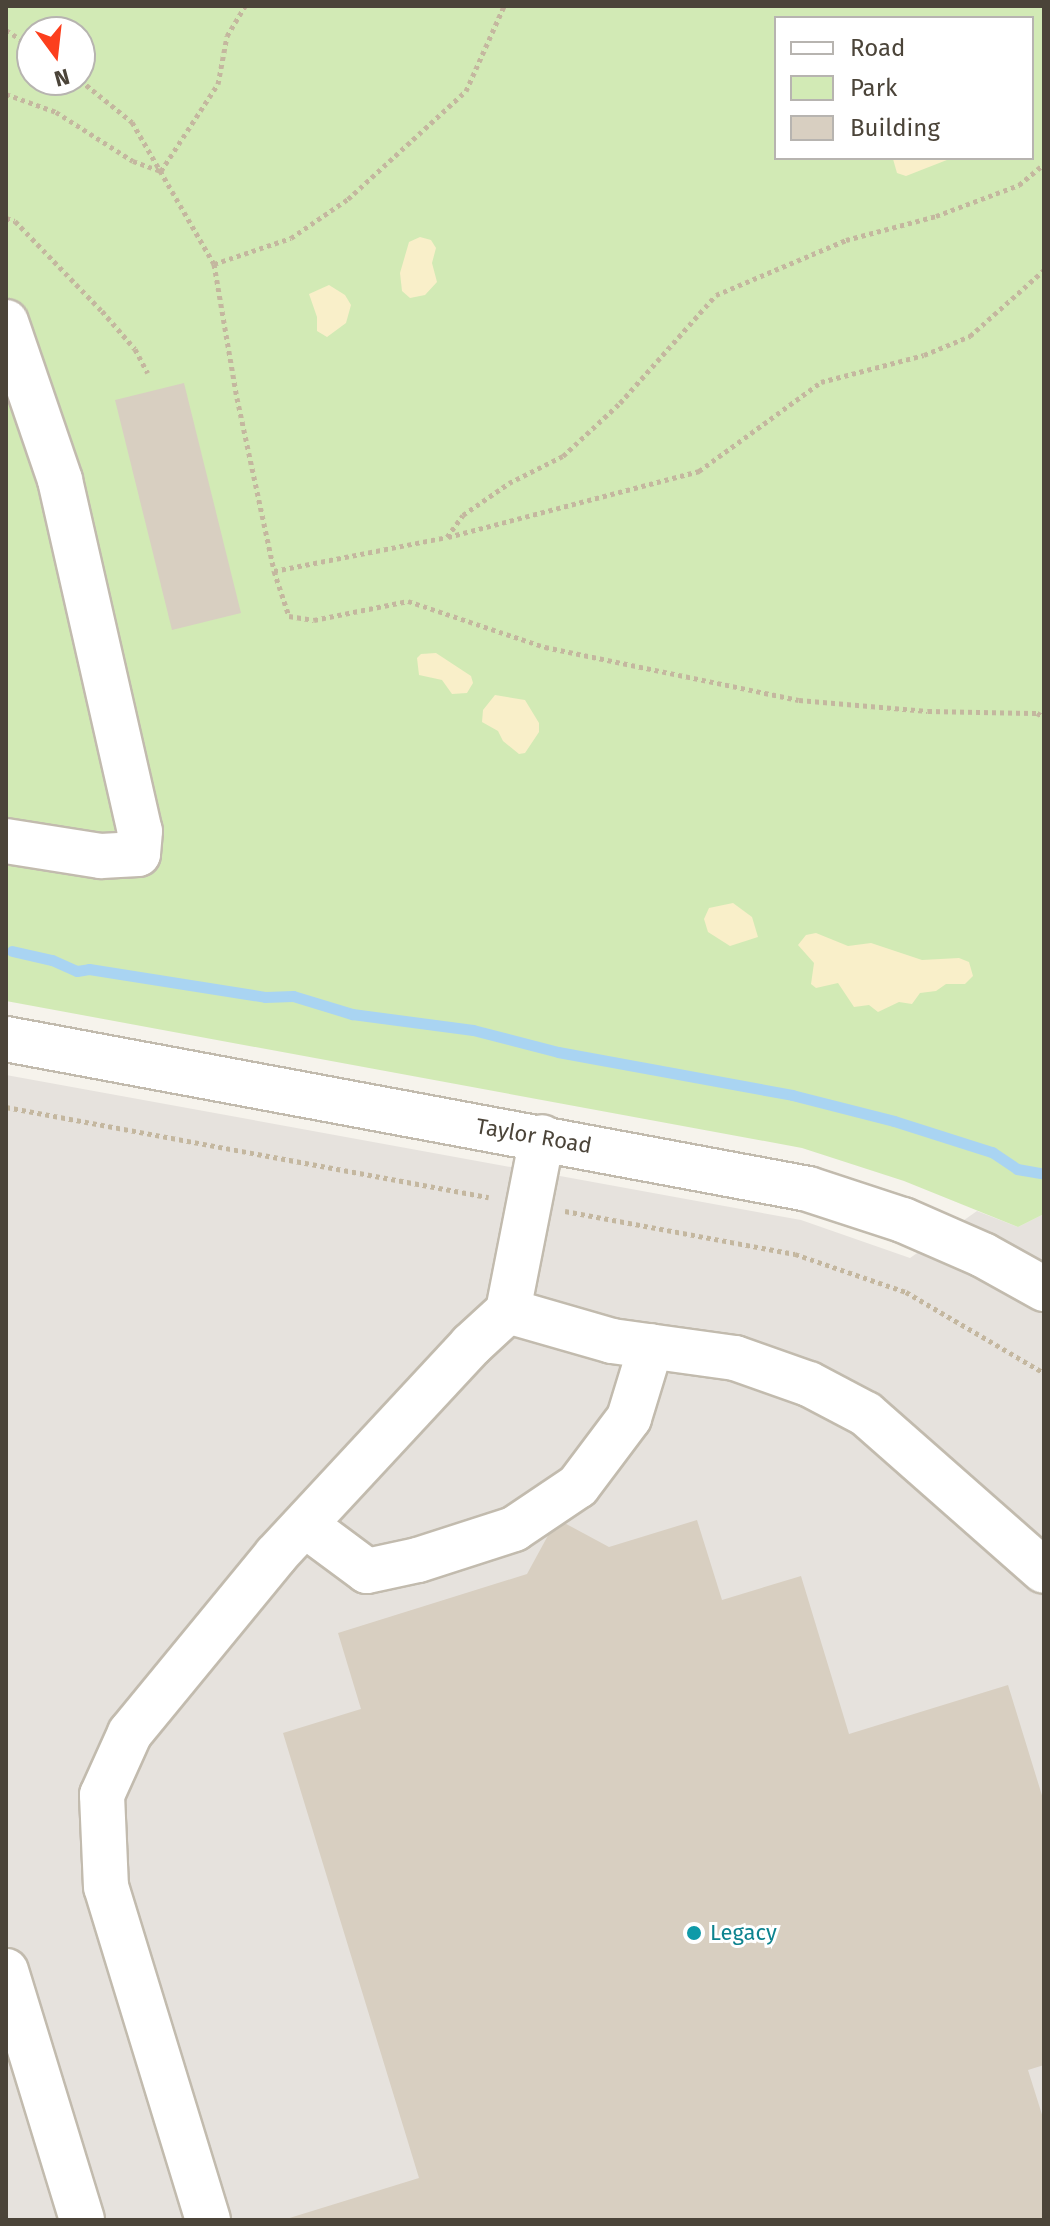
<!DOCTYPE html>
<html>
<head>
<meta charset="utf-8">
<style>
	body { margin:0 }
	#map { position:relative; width:1050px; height:2226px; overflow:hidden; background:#f6f3ec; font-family:"Fira Sans",sans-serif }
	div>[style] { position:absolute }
	.industrial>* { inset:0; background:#e6e2dd }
	.green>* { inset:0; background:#d2eab5 }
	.sand>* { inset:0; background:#f9efc9 }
	.stream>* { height:11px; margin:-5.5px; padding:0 5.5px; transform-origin:5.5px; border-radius:5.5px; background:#a9d4f2 }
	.building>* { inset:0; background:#d8cfc1 }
	.path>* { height:5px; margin-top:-2.5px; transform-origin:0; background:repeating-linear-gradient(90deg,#c4b79f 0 4px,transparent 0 8px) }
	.roads { filter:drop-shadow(2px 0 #c2bbae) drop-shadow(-2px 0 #c2bbae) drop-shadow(0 2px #c2bbae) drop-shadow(0 -2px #c2bbae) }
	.minor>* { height:44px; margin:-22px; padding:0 22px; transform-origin:22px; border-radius:22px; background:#fff }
	.dots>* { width:22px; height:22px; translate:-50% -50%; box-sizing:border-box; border:4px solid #fff; border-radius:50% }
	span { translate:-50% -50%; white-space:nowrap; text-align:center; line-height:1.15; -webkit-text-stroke:6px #fff; paint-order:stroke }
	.street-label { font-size:22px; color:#4b4439 }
	.culture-label { font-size:22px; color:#0d838f }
	.left { translate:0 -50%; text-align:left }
	.frame { position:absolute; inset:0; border:8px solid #4b4439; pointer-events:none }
	.legend { position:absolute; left:774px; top:16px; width:260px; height:144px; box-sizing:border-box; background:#fff; border:2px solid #b7b4b0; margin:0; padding:10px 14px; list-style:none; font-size:24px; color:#4b4439 }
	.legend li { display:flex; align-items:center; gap:16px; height:40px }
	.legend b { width:40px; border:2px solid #b7b4b0 }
	.north { position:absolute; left:16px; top:16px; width:80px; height:80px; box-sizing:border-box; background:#fff; border:2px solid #b7b4b0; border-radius:50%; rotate:165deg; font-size:22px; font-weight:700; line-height:32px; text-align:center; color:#4b4439 }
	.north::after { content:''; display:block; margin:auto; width:28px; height:36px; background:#fc3f1d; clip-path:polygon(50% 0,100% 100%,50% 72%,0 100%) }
</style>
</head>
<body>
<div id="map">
	<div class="industrial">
		<div style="clip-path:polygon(6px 1075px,801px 1220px,910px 1258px,977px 1211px,1018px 1227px,1044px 1214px,1044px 2220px,6px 2220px)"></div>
	</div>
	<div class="green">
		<div style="clip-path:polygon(evenodd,6px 6px,1044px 6px,1044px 1214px,1018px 1227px,904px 1181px,802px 1148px,6px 1001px,6px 6px,776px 18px,1032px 18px,1032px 158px,776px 158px,776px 18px,6px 6px,32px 32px,80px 32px,80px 80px,32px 80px,32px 32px)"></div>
	</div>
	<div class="sand">
		<div style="clip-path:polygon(952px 158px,906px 176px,897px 173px,893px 159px)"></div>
		<div style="clip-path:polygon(420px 237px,431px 240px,436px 248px,432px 263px,437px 282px,425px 295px,410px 298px,402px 291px,400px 273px,409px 242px)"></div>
		<div style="clip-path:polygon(329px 285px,345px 295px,351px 305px,346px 323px,327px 337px,317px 331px,317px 317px,309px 294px)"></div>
		<div style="clip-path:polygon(436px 653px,471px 676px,473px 683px,467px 693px,452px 694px,442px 680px,419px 675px,417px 658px,421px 654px)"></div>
		<div style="clip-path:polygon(495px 695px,525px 700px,539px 723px,539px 732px,525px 753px,519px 754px,503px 741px,498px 731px,482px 722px,483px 710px)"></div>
		<div style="clip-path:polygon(733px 903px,752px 917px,758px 937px,730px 946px,708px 932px,704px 919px,709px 908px)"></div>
		<div style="clip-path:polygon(816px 933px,848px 946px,871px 943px,922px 960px,959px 958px,969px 962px,973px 976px,965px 984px,946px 984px,936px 991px,920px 993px,912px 1004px,899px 1002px,878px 1012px,869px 1005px,854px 1007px,838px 983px,816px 988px,811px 984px,814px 963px,798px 945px,806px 935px)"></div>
	</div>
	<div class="stream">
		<div style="left:12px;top:951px;width:41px;rotate:12.7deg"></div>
		<div style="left:52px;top:960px;width:27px;rotate:24deg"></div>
		<div style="left:77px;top:971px;width:12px;rotate:-9deg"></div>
		<div style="left:89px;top:969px;width:178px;rotate:9deg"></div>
		<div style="left:265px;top:997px;width:28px;rotate:-2deg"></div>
		<div style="left:293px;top:996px;width:62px;rotate:17deg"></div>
		<div style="left:352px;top:1014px;width:122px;rotate:7.5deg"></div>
		<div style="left:473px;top:1030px;width:88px;rotate:14.5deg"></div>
		<div style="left:558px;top:1052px;width:238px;rotate:10.4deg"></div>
		<div style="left:792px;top:1095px;width:105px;rotate:14.3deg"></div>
		<div style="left:894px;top:1121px;width:103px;rotate:17.6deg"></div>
		<div style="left:992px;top:1152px;width:30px;rotate:34deg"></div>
		<div style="left:1017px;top:1169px;width:27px;rotate:10deg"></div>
	</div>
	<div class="building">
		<div style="clip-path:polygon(184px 383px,241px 613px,172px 630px,115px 400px)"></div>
		<div style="clip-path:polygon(557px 1519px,609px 1547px,697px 1520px,722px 1600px,801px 1576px,849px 1734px,1008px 1685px,1044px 1802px,1044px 2065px,1028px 2070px,1044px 2121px,1044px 2220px,283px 2220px,419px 2178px,283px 1733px,361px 1709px,338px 1633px,527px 1574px)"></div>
	</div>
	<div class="path">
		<div style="left:6px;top:30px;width:31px;rotate:33deg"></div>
		<div style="left:80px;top:80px;width:67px;rotate:38.9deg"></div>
		<div style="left:132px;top:122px;width:164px;rotate:60deg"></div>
		<div style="left:214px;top:264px;width:136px;rotate:80.3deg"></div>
		<div style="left:237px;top:398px;width:177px;rotate:77.9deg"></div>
		<div style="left:274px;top:571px;width:176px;rotate:-11.1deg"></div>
		<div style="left:447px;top:537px;width:27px;rotate:-54deg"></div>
		<div style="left:463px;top:515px;width:56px;rotate:-34.8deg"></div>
		<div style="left:509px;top:483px;width:60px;rotate:-26.6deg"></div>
		<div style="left:563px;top:456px;width:78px;rotate:-42.9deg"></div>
		<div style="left:620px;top:403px;width:144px;rotate:-48.4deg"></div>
		<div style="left:716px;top:295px;width:141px;rotate:-22.9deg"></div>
		<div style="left:846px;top:240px;width:93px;rotate:-14.9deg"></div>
		<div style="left:936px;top:216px;width:89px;rotate:-20.5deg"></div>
		<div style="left:1019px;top:185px;width:33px;rotate:-40deg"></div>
		<div style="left:6px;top:94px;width:53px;rotate:19.8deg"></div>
		<div style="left:56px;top:112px;width:91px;rotate:32.5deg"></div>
		<div style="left:133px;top:161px;width:30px;rotate:20deg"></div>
		<div style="left:161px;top:171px;width:104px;rotate:-56.8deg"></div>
		<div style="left:218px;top:84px;width:49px;rotate:-79.4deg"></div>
		<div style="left:227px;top:36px;width:35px;rotate:-59deg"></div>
		<div style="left:6px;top:218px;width:9px;rotate:18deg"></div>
		<div style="left:15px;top:221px;width:125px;rotate:46deg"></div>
		<div style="left:102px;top:311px;width:50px;rotate:49deg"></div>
		<div style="left:135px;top:349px;width:27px;rotate:62deg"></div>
		<div style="left:214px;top:264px;width:81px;rotate:-18.7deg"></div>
		<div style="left:291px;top:238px;width:69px;rotate:-34.4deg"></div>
		<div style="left:348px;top:199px;width:160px;rotate:-42.5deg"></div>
		<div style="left:466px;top:91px;width:93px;rotate:-65.9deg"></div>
		<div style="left:448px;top:537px;width:260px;rotate:-14.7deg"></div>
		<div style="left:699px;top:471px;width:151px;rotate:-36.1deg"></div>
		<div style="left:821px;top:382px;width:106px;rotate:-14.7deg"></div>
		<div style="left:924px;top:355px;width:50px;rotate:-22.4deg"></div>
		<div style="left:970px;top:336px;width:99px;rotate:-41.7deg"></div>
		<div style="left:274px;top:571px;width:47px;rotate:71.6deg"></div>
		<div style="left:289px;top:616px;width:25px;rotate:9deg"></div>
		<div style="left:314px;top:620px;width:96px;rotate:-11.4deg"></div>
		<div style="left:408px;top:601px;width:145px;rotate:18.6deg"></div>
		<div style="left:545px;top:647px;width:259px;rotate:11.8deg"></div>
		<div style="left:799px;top:700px;width:129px;rotate:4.9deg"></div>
		<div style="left:928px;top:711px;width:109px;rotate:1.1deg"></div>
		<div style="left:1037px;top:713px;width:8px;rotate:30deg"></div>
		<div style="left:6px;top:1107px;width:491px;rotate:10.6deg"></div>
		<div style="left:565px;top:1211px;width:234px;rotate:10.6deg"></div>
		<div style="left:795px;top:1254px;width:117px;rotate:18.9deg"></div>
		<div style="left:906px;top:1292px;width:160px;rotate:30.4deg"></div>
	</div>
	<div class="roads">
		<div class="minor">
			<div style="left:6px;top:322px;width:167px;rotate:71.1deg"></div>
			<div style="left:60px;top:480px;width:360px;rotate:77.2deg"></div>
			<div style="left:140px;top:831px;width:23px;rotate:95deg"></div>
			<div style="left:138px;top:854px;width:37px;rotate:177deg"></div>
			<div style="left:101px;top:856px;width:96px;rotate:-171deg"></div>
			<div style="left:6px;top:1039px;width:816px;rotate:10.59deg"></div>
			<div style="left:808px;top:1189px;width:100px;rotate:18.1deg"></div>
			<div style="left:903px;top:1220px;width:87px;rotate:23.6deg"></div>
			<div style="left:983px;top:1255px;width:70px;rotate:29.1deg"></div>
			<div style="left:508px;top:1311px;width:108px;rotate:16.1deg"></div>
			<div style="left:612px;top:1341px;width:124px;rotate:7.9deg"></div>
			<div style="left:735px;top:1358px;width:78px;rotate:19.4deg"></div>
			<div style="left:809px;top:1384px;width:64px;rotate:27.8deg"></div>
			<div style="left:866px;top:1414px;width:237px;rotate:41.4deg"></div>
			<div style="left:305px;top:1525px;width:77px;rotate:36.6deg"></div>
			<div style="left:367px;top:1571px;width:52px;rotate:-12.2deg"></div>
			<div style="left:418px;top:1560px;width:101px;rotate:-17.9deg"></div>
			<div style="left:514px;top:1529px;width:77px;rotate:-33.9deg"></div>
			<div style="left:578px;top:1486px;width:85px;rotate:-53.1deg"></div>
			<div style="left:629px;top:1418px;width:75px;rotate:-73deg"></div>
			<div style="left:6px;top:1971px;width:260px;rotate:73deg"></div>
			<div style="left:208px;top:2220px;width:348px;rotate:-107deg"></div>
			<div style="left:106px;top:1887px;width:92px;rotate:-92.5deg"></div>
			<div style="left:102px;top:1795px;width:68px;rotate:-65.7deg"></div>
			<div style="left:130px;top:1733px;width:230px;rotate:-50.6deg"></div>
			<div style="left:276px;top:1555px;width:287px;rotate:-47.1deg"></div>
			<div style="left:471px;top:1345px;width:50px;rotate:-42.6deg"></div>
			<div style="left:508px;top:1311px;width:177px;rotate:-78.9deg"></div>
		</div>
	</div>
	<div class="dots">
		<div style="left:694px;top:1933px;background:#0f9aa8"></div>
	</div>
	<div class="street-label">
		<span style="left:534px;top:1136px;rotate:10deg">Taylor Road</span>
	</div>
	<div class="culture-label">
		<span class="left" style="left:710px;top:1933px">Legacy</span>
	</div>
	<div class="frame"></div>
	<ul class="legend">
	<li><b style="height:10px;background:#fff"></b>Road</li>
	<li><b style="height:22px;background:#d2eab5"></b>Park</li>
	<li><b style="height:22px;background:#d8cfc1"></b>Building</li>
	</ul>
	<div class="north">N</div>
</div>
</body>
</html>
